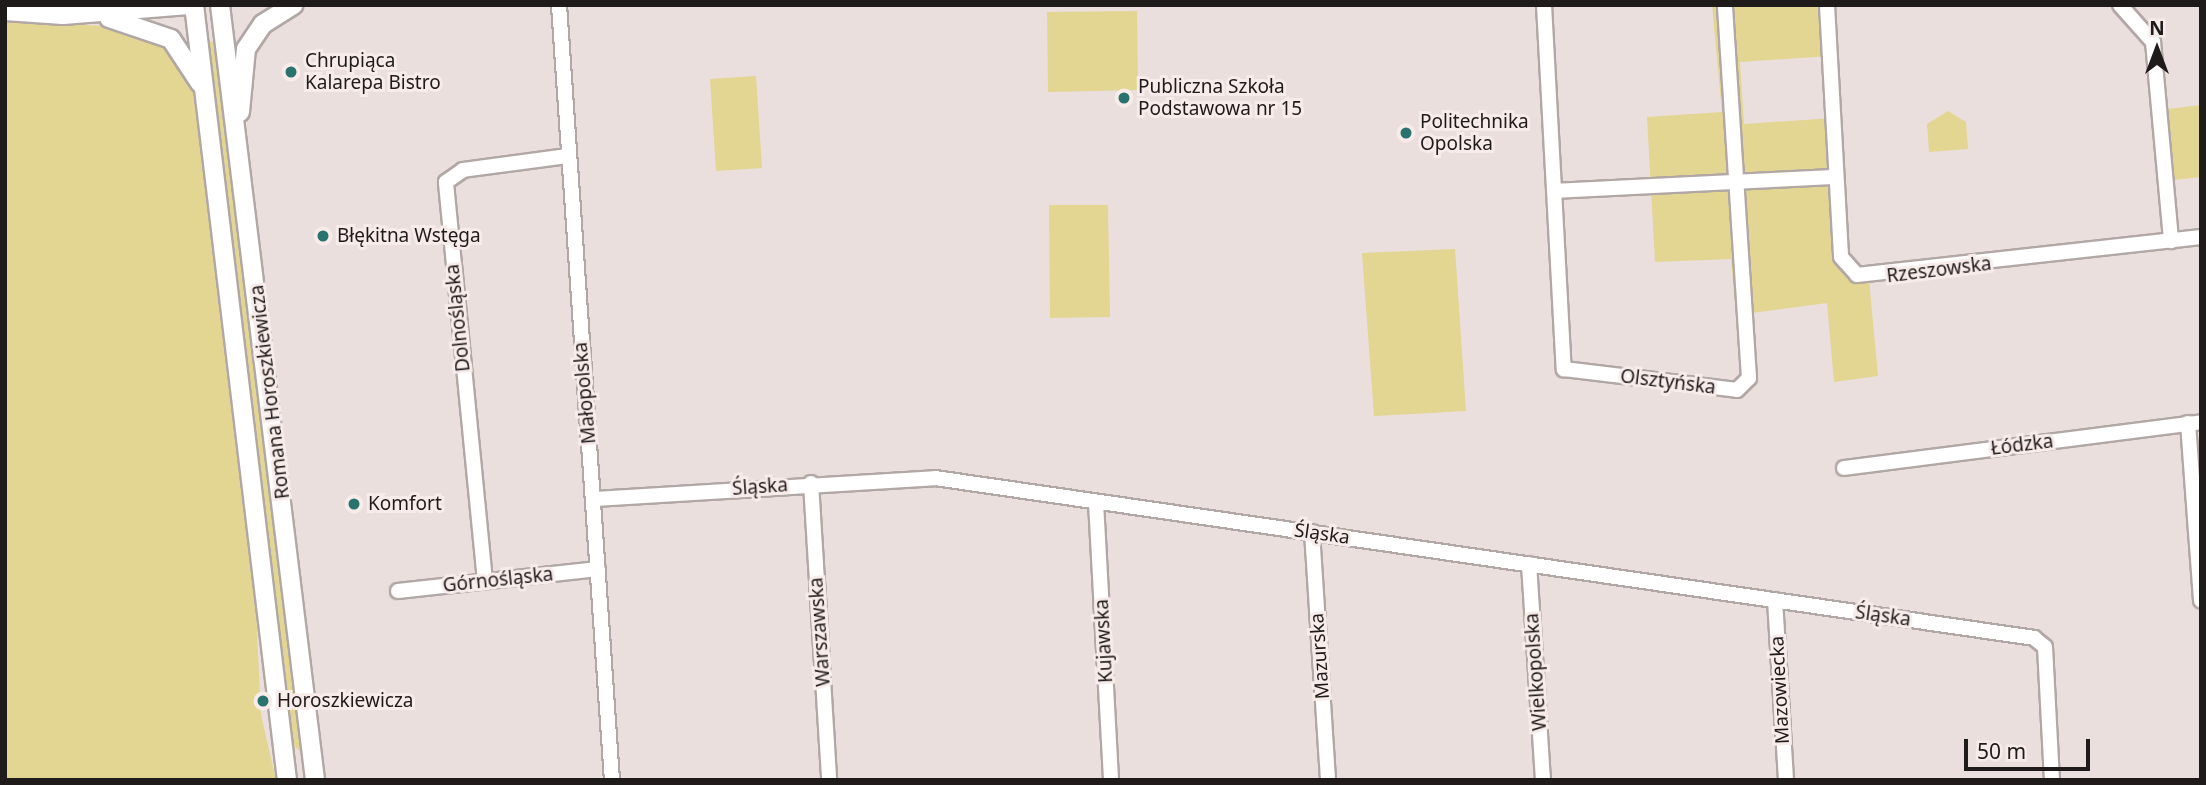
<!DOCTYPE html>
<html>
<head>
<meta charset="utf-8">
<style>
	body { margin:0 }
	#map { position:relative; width:2206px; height:785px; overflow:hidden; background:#eadfdc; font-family:"Noto Sans",sans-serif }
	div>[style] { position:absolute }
	.green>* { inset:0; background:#e2d692 }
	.roads { filter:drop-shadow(2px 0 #b1a7a4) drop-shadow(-2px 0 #b1a7a4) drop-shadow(0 2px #b1a7a4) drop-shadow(0 -2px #b1a7a4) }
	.minor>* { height:14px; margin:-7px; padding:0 7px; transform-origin:7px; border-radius:7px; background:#fff }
	.tertiary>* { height:18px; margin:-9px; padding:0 9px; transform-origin:9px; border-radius:9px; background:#fff }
	.dots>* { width:19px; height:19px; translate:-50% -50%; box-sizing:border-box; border:4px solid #f7ece9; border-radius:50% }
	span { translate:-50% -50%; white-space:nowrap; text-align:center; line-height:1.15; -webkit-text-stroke:6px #f7ece9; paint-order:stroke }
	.poi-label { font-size:19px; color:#1f1b1a }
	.left { translate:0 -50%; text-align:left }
	.street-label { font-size:19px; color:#1f1b1a }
	.frame { position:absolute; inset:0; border:7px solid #1f1b1a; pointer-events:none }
	.north { position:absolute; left:2122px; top:14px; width:70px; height:70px; -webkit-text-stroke:5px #f7ece9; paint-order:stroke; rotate:0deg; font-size:19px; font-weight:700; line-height:28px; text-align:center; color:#1f1b1a }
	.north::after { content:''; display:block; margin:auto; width:24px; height:32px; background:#1f1b1a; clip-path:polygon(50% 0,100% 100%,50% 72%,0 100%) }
	.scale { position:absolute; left:1964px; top:739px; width:126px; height:32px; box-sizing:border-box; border:4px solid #1f1b1a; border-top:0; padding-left:9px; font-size:21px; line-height:24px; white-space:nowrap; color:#1f1b1a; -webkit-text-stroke:5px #f7ece9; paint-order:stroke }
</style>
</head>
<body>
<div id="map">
	<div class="green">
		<div style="clip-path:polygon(1712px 5px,1827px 5px,1830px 56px,1740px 62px,1744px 124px,1833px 118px,1841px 257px,1869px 279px,1878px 376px,1834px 382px,1827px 303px,1736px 315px,1731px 259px,1655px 262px,1647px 117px,1722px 112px)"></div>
		<div style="clip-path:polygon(1137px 11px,1138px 90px,1048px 92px,1047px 12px)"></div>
		<div style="clip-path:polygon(5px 20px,119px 27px,162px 44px,194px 88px,256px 610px,261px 715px,276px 780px,5px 780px)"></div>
		<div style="clip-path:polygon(209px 42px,214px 42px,248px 286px,301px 752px,290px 743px)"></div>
		<div style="clip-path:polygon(756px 76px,762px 168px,716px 171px,710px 79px)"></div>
		<div style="clip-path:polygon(2201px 105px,2201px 177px,2165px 181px,2159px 110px)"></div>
		<div style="clip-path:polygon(1948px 111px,1966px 122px,1968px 149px,1929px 152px,1927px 124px)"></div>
		<div style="clip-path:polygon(1049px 205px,1108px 205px,1110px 317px,1050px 318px)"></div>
		<div style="clip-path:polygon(1455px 249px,1466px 411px,1374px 416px,1362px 253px)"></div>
	</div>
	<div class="roads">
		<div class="minor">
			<div style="left:559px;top:5px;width:777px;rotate:86.09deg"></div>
			<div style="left:1544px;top:5px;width:365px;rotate:86.9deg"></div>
			<div style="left:1564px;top:369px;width:174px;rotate:6.9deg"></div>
			<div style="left:1737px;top:390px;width:17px;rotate:-45deg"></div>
			<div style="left:1749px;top:378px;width:374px;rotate:-93.7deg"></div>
			<div style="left:1827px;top:5px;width:252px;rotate:86.8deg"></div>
			<div style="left:1841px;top:257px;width:24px;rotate:48deg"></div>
			<div style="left:1857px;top:275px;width:346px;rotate:-6.3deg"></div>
			<div style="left:2120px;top:5px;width:50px;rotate:48.3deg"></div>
			<div style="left:2153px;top:42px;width:200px;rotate:84.8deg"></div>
			<div style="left:1555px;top:191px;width:281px;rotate:-2.9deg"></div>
			<div style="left:2188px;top:423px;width:178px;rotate:85.8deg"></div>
			<div style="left:1844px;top:468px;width:360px;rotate:-7.3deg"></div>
			<div style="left:811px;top:483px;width:298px;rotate:86.5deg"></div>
			<div style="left:594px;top:499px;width:342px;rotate:-3.5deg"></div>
			<div style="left:935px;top:478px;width:1111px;rotate:8.28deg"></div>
			<div style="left:2034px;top:638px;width:14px;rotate:39deg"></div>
			<div style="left:2045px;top:647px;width:133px;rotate:87deg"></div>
			<div style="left:1096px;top:502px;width:278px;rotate:86.9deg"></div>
			<div style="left:1312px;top:532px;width:249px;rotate:86.3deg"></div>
			<div style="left:1529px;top:564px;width:216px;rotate:86.3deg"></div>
			<div style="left:485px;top:581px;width:401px;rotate:-95.6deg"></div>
			<div style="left:446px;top:182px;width:21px;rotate:-35deg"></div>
			<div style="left:463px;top:170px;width:106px;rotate:-7.6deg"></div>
			<div style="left:398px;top:591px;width:201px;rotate:-6.3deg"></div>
			<div style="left:1775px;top:600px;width:180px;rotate:86.5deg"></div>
		</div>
		<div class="tertiary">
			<div style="left:194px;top:5px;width:781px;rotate:83.16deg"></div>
			<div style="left:220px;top:5px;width:781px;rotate:83.01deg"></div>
			<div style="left:5px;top:11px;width:58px;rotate:3.9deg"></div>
			<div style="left:63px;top:15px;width:126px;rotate:-4.5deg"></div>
			<div style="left:109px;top:18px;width:65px;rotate:18.7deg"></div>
			<div style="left:171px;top:39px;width:53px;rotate:56.6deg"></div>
			<div style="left:240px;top:112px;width:63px;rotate:-84.6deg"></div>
			<div style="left:246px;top:49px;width:30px;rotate:-56deg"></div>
			<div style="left:263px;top:24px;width:36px;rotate:-32deg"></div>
		</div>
	</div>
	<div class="dots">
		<div style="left:291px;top:72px;background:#29726e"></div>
		<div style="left:1124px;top:98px;background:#29726e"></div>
		<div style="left:1406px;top:133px;background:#29726e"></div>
		<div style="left:323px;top:236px;background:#29726e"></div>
		<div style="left:354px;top:504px;background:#29726e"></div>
		<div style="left:263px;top:701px;background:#29726e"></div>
	</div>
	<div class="poi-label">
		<span class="left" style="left:305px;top:72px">Chrupiąca<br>Kalarepa Bistro</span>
		<span class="left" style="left:1138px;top:98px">Publiczna Szkoła<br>Podstawowa nr 15</span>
		<span class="left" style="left:1420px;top:133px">Politechnika<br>Opolska</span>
		<span class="left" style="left:337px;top:236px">Błękitna Wstęga</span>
		<span class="left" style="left:368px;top:504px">Komfort</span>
		<span class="left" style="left:277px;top:701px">Horoszkiewicza</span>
	</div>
	<div class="street-label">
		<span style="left:1939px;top:270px;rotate:-7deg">Rzeszowska</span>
		<span style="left:458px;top:318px;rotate:-96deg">Dolnośląska</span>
		<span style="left:1668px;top:382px;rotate:7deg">Olsztyńska</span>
		<span style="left:270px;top:392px;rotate:-97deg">Romana Horoszkiewicza</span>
		<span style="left:585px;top:393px;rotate:-95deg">Małopolska</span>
		<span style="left:2022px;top:445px;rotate:-7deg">Łódzka</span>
		<span style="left:760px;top:487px;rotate:-4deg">Śląska</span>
		<span style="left:1322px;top:534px;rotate:8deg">Śląska</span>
		<span style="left:498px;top:580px;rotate:-6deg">Górnośląska</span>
		<span style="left:1883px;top:616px;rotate:8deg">Śląska</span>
		<span style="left:820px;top:632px;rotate:-94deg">Warszawska</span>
		<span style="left:1104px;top:641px;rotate:-93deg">Kujawska</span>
		<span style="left:1320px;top:656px;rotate:-94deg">Mazurska</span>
		<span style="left:1536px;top:672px;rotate:-94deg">Wielkopolska</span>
		<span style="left:1780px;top:690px;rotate:-93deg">Mazowiecka</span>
	</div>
	<div class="frame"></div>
	<div class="north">N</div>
	<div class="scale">50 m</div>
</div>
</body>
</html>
